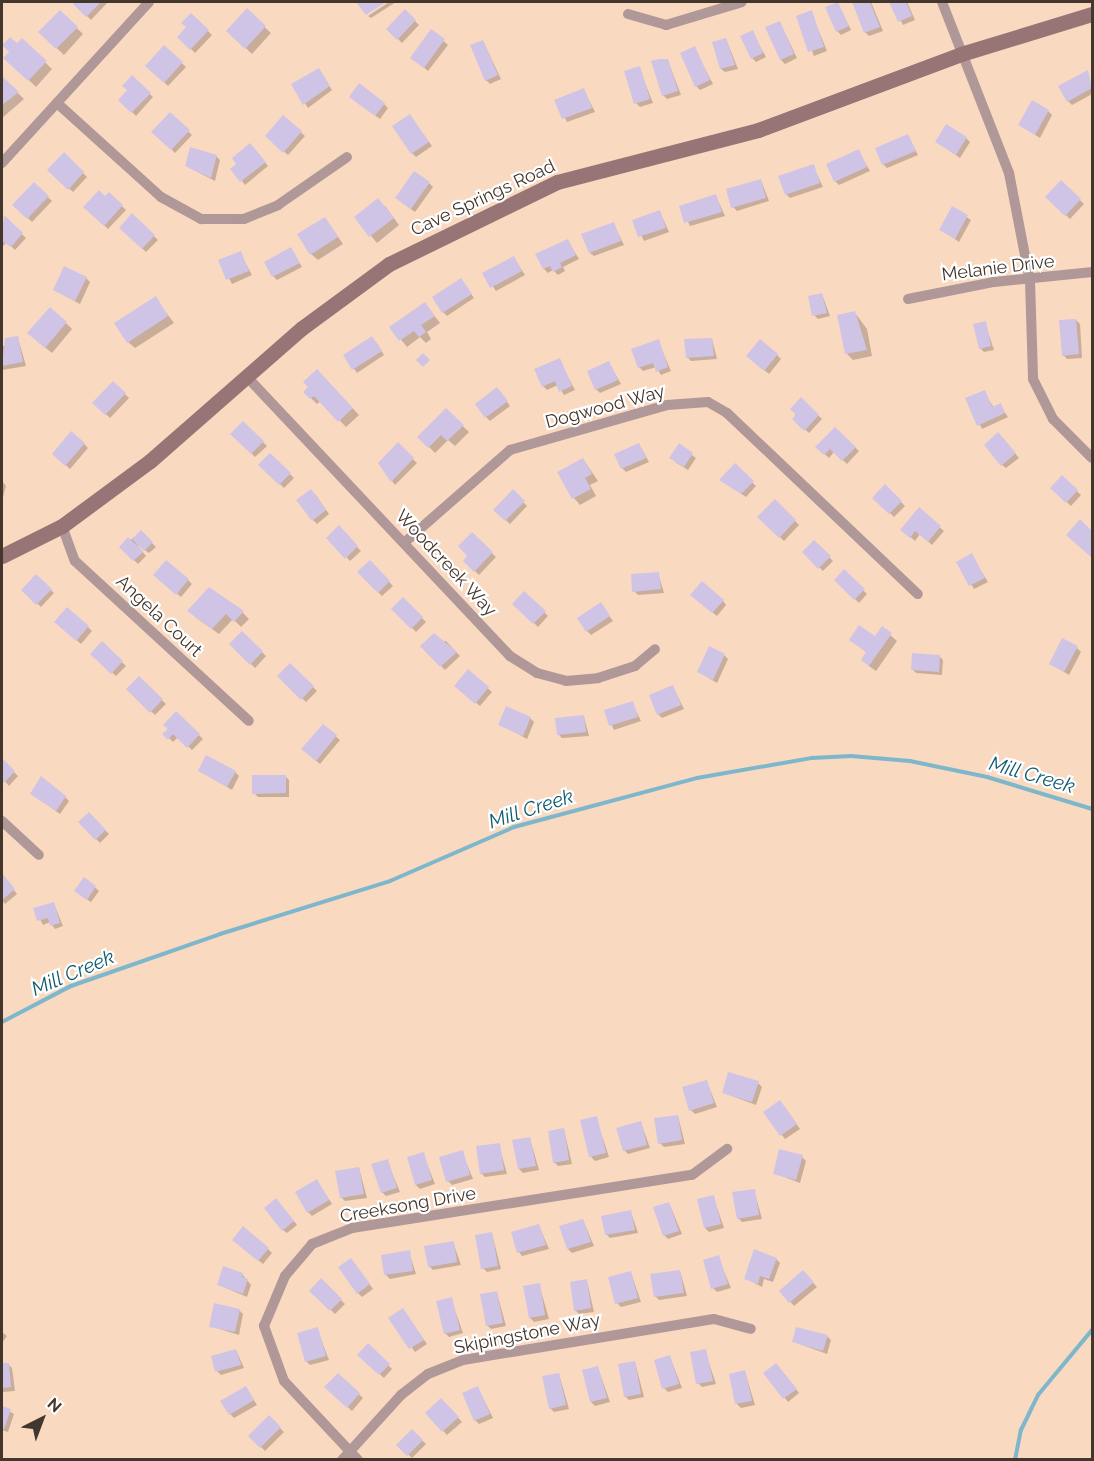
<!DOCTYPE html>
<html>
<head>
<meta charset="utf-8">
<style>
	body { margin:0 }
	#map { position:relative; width:1094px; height:1461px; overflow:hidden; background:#fad9c1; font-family:Raleway,sans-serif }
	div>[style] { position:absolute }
	.shadow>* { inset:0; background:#0003 }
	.stream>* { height:4px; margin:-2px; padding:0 2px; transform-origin:2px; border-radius:2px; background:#7eb7cb }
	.building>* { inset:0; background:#d0c4e6 }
	.street>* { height:10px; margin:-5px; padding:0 5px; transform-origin:5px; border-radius:5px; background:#b09798 }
	.secondary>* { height:15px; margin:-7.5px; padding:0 7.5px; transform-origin:7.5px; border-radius:7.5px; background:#977475 }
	span { translate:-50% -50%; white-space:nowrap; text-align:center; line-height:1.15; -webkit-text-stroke:4.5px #fff; paint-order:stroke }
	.street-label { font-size:18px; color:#43362c }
	.water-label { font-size:20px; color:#0d5c70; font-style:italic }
	.frame { position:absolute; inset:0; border:3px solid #43362c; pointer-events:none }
	.north { position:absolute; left:12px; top:1389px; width:60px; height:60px; -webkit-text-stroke:4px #fff; paint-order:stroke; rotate:42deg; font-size:16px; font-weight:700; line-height:24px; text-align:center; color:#43362c }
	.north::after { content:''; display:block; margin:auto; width:21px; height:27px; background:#43362c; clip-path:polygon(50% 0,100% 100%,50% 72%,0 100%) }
</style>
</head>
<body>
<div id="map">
	<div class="shadow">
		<div style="clip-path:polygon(77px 2px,108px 2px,91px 20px,75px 4px)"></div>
		<div style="clip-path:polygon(389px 2px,396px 2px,371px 18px,368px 16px)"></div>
		<div style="clip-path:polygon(854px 2px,871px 2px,883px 31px,869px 36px,865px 32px)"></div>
		<div style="clip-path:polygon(891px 2px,907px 2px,915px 20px,903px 25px)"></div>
		<div style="clip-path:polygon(838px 4px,851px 30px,841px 35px,837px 31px)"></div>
		<div style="clip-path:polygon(247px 11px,271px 33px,252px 54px,228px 31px)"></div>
		<div style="clip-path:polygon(405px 11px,419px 25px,402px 43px,388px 29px)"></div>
		<div style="clip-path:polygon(60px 12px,83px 34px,64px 55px,40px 32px)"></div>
		<div style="clip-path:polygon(811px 12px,827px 51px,814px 56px,798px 17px)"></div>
		<div style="clip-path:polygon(191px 15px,212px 35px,195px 53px,179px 37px,188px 28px)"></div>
		<div style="clip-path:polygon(780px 23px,797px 58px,785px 64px,781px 60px)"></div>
		<div style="clip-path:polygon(432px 31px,448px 45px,428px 71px,416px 61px)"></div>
		<div style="clip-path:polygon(752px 32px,766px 57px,756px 62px,752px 58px)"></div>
		<div style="clip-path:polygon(726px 39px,738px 69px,725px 72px,721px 69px)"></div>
		<div style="clip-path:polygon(22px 40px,52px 69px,36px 87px,6px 58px)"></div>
		<div style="clip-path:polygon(483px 41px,501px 79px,490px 84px,486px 80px)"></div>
		<div style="clip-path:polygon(164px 47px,186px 67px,168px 86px,147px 66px)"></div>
		<div style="clip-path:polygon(694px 48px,713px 84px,700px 90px,696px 86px)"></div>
		<div style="clip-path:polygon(668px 61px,681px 95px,667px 99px,663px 95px)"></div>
		<div style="clip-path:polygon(639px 68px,653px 103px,640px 107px,636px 103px)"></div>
		<div style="clip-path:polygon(319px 70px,332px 90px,308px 108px,293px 85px)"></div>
		<div style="clip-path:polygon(1088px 72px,1092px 94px,1072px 105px,1068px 101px)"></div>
		<div style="clip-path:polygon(132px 77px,153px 97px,136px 116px,120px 100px,129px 90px)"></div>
		<div style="clip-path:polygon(2px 78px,24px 99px,2px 118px)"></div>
		<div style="clip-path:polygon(584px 90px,595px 112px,567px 122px,556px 101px)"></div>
		<div style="clip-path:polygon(355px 101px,384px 104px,388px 108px,380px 119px)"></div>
		<div style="clip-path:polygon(1048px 111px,1052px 115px,1040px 138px,1020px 125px)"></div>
		<div style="clip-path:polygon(170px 114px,192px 135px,175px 153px,154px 132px)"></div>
		<div style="clip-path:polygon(410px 116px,432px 146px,416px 157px,412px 153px)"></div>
		<div style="clip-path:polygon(283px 117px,305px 136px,288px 155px,271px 140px)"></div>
		<div style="clip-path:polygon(908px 136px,918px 155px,887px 168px,883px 164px)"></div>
		<div style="clip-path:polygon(966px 138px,970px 142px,960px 158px,937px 142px)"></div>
		<div style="clip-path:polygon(254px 149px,268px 166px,245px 185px,242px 181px)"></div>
		<div style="clip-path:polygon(858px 151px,870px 171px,839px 185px,835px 181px)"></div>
		<div style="clip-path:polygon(64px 154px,87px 177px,73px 192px,49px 170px)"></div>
		<div style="clip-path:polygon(216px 156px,220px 160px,215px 181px,186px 166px)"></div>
		<div style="clip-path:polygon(813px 166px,823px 187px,790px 198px,786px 194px)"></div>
		<div style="clip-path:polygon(761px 180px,769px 201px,737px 211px,733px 207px)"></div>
		<div style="clip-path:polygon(1061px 182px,1084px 204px,1070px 219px,1047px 197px)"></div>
		<div style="clip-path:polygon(429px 183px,433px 187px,415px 212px,401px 202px)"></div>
		<div style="clip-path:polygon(34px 184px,52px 201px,32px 222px,14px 205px)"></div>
		<div style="clip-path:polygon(109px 194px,126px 210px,108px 229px,85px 207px)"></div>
		<div style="clip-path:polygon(716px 196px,725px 216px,690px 226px,681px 207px)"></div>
		<div style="clip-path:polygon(385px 206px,399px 225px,377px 243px,356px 218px)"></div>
		<div style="clip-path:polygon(953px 208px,971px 220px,959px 242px,941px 229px)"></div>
		<div style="clip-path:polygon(660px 212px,669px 232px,644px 241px,634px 221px)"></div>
		<div style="clip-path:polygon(132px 215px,158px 240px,146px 252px,121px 228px)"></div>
		<div style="clip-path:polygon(4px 218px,26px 238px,15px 250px,7px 242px,2px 247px)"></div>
		<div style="clip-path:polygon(325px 218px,343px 244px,318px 260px,311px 254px)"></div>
		<div style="clip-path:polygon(613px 223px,624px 245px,594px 256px,590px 253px)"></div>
		<div style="clip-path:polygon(568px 241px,579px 259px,563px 267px,565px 271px,558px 275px,553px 270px,548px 273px,544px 269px)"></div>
		<div style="clip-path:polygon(291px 249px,302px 267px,277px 280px,273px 276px)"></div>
		<div style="clip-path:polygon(240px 253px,252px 275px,232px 284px,220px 261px)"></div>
		<div style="clip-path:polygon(514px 258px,525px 275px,496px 291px,484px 273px)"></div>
		<div style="clip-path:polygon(86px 278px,90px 282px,80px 304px,54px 290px)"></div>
		<div style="clip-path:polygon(461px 280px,474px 298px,447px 316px,443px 312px)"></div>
		<div style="clip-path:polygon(822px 294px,830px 316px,818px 319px,814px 315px)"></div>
		<div style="clip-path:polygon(155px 298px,174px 323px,135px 348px,128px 342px)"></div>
		<div style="clip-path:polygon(425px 304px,440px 323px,427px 332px,431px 339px,426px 343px,420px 337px,407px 347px,391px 327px)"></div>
		<div style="clip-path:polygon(855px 313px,867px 329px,872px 356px,853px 360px,847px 354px)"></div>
		<div style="clip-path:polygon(1076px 320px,1080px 324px,1082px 358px,1067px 359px,1063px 355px)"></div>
		<div style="clip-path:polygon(66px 323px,72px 329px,52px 353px,36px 340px)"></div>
		<div style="clip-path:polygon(985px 323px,994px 350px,984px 352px,980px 348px)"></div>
		<div style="clip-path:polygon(18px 338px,26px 366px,2px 370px,2px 347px)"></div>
		<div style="clip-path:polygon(712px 339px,717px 359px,691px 361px,687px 357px)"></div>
		<div style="clip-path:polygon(658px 341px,671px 371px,661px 375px,656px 367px,643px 371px,639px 367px)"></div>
		<div style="clip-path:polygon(376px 342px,384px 355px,357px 373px,345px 356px)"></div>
		<div style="clip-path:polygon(777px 355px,781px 359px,769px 374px,752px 360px)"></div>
		<div style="clip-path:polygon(559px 360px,575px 390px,564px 395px,558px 385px,547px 390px,543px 386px)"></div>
		<div style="clip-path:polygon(609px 363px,621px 384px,600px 393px,596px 389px)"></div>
		<div style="clip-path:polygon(317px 371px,359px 415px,346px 427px,321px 401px,317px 404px,305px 392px)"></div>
		<div style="clip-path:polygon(113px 383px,129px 398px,110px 418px,94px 403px)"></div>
		<div style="clip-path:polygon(984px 392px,994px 408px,1000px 405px,1008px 417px,982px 429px,967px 399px)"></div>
		<div style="clip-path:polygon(501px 393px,510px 406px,490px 421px,486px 417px)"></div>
		<div style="clip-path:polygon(801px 399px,822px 419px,809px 433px,794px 419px)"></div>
		<div style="clip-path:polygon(446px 410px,469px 432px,455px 446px,448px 440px,435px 453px,419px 437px)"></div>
		<div style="clip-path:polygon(243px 423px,267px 446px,255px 457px,232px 434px)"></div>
		<div style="clip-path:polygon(835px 429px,859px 451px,847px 464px,834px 452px,829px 458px,817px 447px)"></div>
		<div style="clip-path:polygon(1002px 438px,1019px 458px,1006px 468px,1002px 465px)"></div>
		<div style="clip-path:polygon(84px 444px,88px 448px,70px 469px,58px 458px)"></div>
		<div style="clip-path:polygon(639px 444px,649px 462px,626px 472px,622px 468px)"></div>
		<div style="clip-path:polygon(398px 445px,417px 463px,395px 485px,392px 481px)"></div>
		<div style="clip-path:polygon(679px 446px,696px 458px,688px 470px,675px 462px)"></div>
		<div style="clip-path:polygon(270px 455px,294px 478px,284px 488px,260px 465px)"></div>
		<div style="clip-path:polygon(583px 459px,598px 481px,590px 485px,596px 496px,580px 505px,574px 498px)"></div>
		<div style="clip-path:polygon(735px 466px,756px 486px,746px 497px,721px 480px)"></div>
		<div style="clip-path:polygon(1062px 477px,1081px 495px,1071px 506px,1052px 488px)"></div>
		<div style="clip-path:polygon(3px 482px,6px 486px,2px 501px,2px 482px)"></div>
		<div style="clip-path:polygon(885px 486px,905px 506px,894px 517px,874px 498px)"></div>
		<div style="clip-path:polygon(513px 492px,527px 506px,510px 524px,495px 510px)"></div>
		<div style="clip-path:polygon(315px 494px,329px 514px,317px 524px,313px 520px)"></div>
		<div style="clip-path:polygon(775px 501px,799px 525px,784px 541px,760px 517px)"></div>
		<div style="clip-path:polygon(920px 510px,944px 531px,932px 545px,920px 534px,915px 541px,906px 533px)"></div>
		<div style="clip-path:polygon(339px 528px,361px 551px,350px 561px,328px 538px)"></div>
		<div style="clip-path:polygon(141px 532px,156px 547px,149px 553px,136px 544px,146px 556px,138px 564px,121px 547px)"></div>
		<div style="clip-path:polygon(472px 534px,496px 557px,479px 575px,465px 561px,469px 556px)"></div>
		<div style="clip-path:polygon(814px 542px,833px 561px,823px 571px,804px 552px)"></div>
		<div style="clip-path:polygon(971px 555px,988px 582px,974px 589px,958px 562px)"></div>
		<div style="clip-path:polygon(370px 562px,393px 586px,382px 596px,359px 573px)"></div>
		<div style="clip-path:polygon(844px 571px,867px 594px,859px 603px,836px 580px)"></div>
		<div style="clip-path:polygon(658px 573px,664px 593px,638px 595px,634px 591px)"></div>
		<div style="clip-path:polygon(155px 575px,188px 580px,192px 584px,181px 597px)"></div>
		<div style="clip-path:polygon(36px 576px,54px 593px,41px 607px,23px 590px)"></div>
		<div style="clip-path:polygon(525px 593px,548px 616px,538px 627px,515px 604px)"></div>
		<div style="clip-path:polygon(403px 599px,426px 622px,416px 632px,393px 609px)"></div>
		<div style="clip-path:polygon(696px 599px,723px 601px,726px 605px,717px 616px)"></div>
		<div style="clip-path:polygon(601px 604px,613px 621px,591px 635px,587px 631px)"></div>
		<div style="clip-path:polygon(235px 605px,249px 619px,241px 627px,233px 619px,219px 634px,195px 617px)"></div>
		<div style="clip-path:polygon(60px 626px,88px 627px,92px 631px,81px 644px)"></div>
		<div style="clip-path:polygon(882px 628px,897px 641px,876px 671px,869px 666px,867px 653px,850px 639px,875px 638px)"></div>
		<div style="clip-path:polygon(242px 633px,266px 656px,255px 668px,231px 644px)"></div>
		<div style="clip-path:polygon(446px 641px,460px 656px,445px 670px,422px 646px)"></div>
		<div style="clip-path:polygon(102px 643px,126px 666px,116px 676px,92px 654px)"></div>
		<div style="clip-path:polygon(1077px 648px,1081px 652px,1069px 675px,1051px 664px)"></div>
		<div style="clip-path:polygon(724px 655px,728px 659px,717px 683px,699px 672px)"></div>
		<div style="clip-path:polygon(939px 656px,943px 660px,942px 675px,916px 673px,912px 669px)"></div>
		<div style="clip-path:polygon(290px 665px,317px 691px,306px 702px,279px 676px)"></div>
		<div style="clip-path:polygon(468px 671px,492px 692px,480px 706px,460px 689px)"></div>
		<div style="clip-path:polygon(139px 678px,166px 704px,155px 715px,128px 689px)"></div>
		<div style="clip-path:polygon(673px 687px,684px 709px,662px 718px,658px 714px)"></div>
		<div style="clip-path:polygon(632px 703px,641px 721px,614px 730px,605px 711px)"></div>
		<div style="clip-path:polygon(176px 713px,203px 739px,192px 750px,178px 737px,173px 742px,165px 734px)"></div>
		<div style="clip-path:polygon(584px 717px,589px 736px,562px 738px,558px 734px)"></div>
		<div style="clip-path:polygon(530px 718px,534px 722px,527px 739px,500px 724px)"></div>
		<div style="clip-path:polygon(323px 726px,340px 740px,320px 764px,307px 753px)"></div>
		<div style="clip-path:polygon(2px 760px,18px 776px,9px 786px,2px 778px)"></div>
		<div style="clip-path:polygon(200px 771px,235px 772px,239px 776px,232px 790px)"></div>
		<div style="clip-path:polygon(285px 776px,289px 780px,289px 797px,258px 797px,254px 793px)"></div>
		<div style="clip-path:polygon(36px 797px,65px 797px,69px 801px,60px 814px)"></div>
		<div style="clip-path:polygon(89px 814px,109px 834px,100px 843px,80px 822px)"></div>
		<div style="clip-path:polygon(2px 875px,17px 894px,5px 904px,2px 900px)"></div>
		<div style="clip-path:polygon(85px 879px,99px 891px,91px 902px,80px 895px)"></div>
		<div style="clip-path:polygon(54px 904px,63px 926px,55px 929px,50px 922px,43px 925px,35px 909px)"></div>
		<div style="clip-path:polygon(707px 1082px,717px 1107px,695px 1114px,691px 1110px)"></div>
		<div style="clip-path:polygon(758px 1083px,762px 1087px,756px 1105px,724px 1093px)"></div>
		<div style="clip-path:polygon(784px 1106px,800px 1129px,785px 1139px,765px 1113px)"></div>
		<div style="clip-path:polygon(678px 1116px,685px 1144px,664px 1147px,660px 1143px)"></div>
		<div style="clip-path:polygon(596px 1118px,609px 1157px,595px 1161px,591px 1157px)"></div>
		<div style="clip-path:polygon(641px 1123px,650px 1148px,628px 1154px,624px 1150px)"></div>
		<div style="clip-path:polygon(564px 1130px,572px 1164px,558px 1166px,554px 1162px)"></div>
		<div style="clip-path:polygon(530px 1139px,539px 1170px,523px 1173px,519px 1169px)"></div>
		<div style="clip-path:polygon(499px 1145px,507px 1174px,485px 1177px,481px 1173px)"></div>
		<div style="clip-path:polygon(462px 1152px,473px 1179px,452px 1185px,448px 1181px)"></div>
		<div style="clip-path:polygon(423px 1154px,435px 1184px,420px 1189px,416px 1185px)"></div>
		<div style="clip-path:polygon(802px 1157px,806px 1161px,800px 1183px,774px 1173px)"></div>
		<div style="clip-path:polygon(387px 1161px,400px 1192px,386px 1196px,382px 1192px)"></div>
		<div style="clip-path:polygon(359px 1168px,367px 1198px,345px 1201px,341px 1197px)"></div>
		<div style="clip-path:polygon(317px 1181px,332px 1204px,312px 1216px,308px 1212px)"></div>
		<div style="clip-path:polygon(754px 1190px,762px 1219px,742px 1222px,738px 1218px)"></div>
		<div style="clip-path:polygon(713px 1196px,724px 1228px,709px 1232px,705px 1228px)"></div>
		<div style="clip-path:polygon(669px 1203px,682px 1234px,668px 1239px,664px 1235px)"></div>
		<div style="clip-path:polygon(280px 1204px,297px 1225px,287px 1233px,283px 1230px)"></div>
		<div style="clip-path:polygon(631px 1212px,638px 1233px,610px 1238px,606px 1234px)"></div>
		<div style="clip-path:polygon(583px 1220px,594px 1246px,572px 1253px,568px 1249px)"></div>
		<div style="clip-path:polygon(539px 1226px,549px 1249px,522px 1256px,519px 1252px)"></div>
		<div style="clip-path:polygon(492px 1234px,501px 1269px,487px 1272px,483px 1268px)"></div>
		<div style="clip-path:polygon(453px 1242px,461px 1265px,433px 1270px,429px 1266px)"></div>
		<div style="clip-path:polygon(238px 1243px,268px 1249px,272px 1253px,263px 1264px)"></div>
		<div style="clip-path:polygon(409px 1252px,416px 1274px,390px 1279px,386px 1275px)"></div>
		<div style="clip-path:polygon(718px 1257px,731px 1288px,717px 1292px,713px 1288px)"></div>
		<div style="clip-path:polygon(776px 1259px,780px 1263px,773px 1282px,764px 1279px,762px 1287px,745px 1278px)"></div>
		<div style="clip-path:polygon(355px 1264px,373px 1289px,362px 1297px,358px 1293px)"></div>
		<div style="clip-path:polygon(680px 1271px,687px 1296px,659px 1300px,655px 1296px)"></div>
		<div style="clip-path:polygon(803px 1272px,817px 1287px,794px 1306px,781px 1291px)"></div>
		<div style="clip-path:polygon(631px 1273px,641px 1302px,621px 1307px,617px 1303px)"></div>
		<div style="clip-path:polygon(242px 1274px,251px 1285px,247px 1297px,219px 1285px)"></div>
		<div style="clip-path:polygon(321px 1280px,345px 1304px,335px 1314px,311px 1291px)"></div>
		<div style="clip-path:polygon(587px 1281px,594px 1312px,579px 1314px,575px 1310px)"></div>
		<div style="clip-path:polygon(539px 1284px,549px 1319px,534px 1322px,530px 1318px)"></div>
		<div style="clip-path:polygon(497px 1293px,506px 1326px,491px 1329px,487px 1325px)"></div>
		<div style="clip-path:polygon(451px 1299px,463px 1333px,449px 1337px,445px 1333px)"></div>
		<div style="clip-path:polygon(239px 1310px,243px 1314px,239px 1335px,210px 1326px)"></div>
		<div style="clip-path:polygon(403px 1310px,427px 1344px,415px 1352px,391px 1318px)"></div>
		<div style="clip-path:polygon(317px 1329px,329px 1360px,310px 1365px,306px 1361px)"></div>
		<div style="clip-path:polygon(2px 1332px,7px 1336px,2px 1343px)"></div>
		<div style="clip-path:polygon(827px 1336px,831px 1340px,827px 1354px,794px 1342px)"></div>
		<div style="clip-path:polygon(368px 1345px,392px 1369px,384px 1378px,359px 1355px)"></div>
		<div style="clip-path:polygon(236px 1350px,244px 1368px,221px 1375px,217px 1371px)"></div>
		<div style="clip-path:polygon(705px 1351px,716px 1384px,702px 1387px,698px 1383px)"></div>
		<div style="clip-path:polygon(670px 1357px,682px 1388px,668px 1392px,664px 1388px)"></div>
		<div style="clip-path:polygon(635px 1362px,644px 1397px,629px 1400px,625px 1396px)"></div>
		<div style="clip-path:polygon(8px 1364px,12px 1368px,15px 1391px,2px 1392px,2px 1365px)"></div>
		<div style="clip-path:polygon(598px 1368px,610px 1402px,595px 1406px,591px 1402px)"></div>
		<div style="clip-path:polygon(780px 1369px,799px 1393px,788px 1402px,765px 1374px)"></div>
		<div style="clip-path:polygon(745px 1372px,755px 1405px,741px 1408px,737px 1404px)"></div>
		<div style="clip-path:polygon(559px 1374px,569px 1409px,554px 1412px,550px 1408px)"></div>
		<div style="clip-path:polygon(338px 1375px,363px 1398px,352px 1411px,326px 1387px)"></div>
		<div style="clip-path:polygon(246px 1388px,257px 1405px,234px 1418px,230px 1414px)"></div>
		<div style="clip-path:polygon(478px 1388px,493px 1418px,479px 1424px,475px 1420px)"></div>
		<div style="clip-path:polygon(441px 1400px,462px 1422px,447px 1435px,427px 1413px)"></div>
		<div style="clip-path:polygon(2px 1407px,14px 1414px,8px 1432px,2px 1430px)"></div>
		<div style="clip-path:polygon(269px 1417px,284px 1432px,265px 1451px,250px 1436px)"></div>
		<div style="clip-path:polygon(412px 1431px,426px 1444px,412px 1458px,399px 1445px)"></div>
	</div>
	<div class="stream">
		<div style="left:2px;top:1022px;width:78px;rotate:-27.6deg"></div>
		<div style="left:71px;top:986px;width:158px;rotate:-19.2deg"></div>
		<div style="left:220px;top:934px;width:178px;rotate:-17.3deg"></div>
		<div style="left:390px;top:881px;width:135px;rotate:-23.5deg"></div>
		<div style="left:514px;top:827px;width:189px;rotate:-15deg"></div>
		<div style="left:697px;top:778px;width:117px;rotate:-9.9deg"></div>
		<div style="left:812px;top:758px;width:39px;rotate:-3deg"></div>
		<div style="left:851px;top:756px;width:59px;rotate:4.8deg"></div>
		<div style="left:910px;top:761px;width:79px;rotate:11.7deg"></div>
		<div style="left:987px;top:777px;width:110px;rotate:16.9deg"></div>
		<div style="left:1015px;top:1460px;width:31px;rotate:-79deg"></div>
		<div style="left:1021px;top:1430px;width:39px;rotate:-64deg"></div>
		<div style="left:1038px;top:1395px;width:85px;rotate:-50.3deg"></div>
	</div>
	<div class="building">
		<div style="clip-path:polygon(75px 2px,101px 2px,86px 17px,73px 4px)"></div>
		<div style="clip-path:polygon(356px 2px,386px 2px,366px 15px)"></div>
		<div style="clip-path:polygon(838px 2px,849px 26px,836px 32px,825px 7px)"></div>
		<div style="clip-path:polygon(852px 2px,870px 2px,880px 27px,864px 33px)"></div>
		<div style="clip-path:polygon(889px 2px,906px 2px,912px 16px,898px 22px)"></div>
		<div style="clip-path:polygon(247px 8px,266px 26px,245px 49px,226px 31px)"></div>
		<div style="clip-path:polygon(405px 9px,416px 20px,397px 40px,386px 29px)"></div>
		<div style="clip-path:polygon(60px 10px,78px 27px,56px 49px,38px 32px)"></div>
		<div style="clip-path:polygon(812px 10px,824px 47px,808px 52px,796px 16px)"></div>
		<div style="clip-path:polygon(191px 13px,209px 30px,190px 50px,177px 37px,186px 27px,181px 23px)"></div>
		<div style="clip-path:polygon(780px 21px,794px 54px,780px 60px,765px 27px)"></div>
		<div style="clip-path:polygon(431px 29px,445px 39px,424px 68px,410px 58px)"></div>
		<div style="clip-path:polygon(753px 30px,763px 53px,751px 59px,740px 36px)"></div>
		<div style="clip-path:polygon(10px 37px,17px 43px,22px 38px,47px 61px,28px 81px,3px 58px,9px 52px,2px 45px)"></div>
		<div style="clip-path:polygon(726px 38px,735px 65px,720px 69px,712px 42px)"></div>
		<div style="clip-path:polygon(483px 40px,498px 75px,485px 81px,470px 45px)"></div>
		<div style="clip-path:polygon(164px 45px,183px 62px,164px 83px,145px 66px)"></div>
		<div style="clip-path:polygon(695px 46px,710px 80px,695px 87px,680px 53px)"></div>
		<div style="clip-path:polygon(659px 59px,668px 59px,678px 91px,662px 96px,651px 61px)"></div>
		<div style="clip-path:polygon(640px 66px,650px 99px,634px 104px,624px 71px)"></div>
		<div style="clip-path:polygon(319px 68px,330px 86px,303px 105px,291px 84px)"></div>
		<div style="clip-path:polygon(1088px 70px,1092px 88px,1067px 102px,1058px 86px)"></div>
		<div style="clip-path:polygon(132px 75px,151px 93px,131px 113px,118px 100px,127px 90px,122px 86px)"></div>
		<div style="clip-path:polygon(2px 76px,19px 92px,2px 105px)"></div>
		<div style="clip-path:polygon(359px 83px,385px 103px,375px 116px,349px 97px)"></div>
		<div style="clip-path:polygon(584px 88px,592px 108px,562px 119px,554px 100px)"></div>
		<div style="clip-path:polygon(1032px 100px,1049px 110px,1035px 135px,1018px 125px)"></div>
		<div style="clip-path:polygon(170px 112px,190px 130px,171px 150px,151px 132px)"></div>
		<div style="clip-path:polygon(410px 114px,429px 142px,411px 154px,392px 126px)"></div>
		<div style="clip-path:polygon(283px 115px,302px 131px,283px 153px,265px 136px)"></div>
		<div style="clip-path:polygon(946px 124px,967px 137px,956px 155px,935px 142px)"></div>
		<div style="clip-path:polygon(908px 134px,916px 151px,882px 165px,875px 148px)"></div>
		<div style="clip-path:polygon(250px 143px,266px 162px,240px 182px,230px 169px,236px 164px,232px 158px)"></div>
		<div style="clip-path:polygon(190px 147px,217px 155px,211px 178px,185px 166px)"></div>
		<div style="clip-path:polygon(859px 149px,867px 167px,834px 182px,826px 164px)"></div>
		<div style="clip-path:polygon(64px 152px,84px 172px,68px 190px,47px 170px)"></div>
		<div style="clip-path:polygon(814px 164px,820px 183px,785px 195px,778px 176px)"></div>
		<div style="clip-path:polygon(414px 171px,430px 182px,411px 209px,395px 198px)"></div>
		<div style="clip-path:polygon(761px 179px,766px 198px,731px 208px,726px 189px)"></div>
		<div style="clip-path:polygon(1061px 180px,1081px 199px,1065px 216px,1045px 197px)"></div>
		<div style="clip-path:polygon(34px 182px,49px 196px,27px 219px,12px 205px)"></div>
		<div style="clip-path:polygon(99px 190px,105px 196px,109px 192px,123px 205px,104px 226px,83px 207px)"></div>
		<div style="clip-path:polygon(716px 194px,722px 212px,684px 223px,679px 206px)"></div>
		<div style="clip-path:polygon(378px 198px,394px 218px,369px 237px,354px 217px)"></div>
		<div style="clip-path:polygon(952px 206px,968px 215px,955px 239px,939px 230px)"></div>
		<div style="clip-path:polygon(660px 210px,666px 228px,638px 237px,632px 220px)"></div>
		<div style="clip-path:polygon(132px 213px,155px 235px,142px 249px,119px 228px)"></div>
		<div style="clip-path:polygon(4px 215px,23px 233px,11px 247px,2px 241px)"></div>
		<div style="clip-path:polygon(325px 217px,338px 237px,310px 255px,297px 234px)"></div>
		<div style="clip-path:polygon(614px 222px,621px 241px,589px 253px,581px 234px)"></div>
		<div style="clip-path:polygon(568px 239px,576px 255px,560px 263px,562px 267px,553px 272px,550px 266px,543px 269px,535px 254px)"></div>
		<div style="clip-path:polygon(291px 247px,300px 263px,272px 277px,264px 262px)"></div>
		<div style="clip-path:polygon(241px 251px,249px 271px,226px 280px,218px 260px)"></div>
		<div style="clip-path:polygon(514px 256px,522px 271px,490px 288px,482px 273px)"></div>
		<div style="clip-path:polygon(64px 266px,87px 277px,75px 301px,53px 290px)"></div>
		<div style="clip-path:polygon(461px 278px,472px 294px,442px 313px,432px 297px)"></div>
		<div style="clip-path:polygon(822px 293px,827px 313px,812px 316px,808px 296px)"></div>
		<div style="clip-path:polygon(156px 296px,168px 316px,127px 343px,114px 323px)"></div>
		<div style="clip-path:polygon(425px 302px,435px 316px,421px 325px,426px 332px,419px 337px,414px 331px,399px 341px,389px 327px)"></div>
		<div style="clip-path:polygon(50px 307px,67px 322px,45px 348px,27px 333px)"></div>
		<div style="clip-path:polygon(855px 311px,867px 350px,845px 354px,837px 315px)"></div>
		<div style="clip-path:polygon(1076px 319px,1079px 354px,1062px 356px,1059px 320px)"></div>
		<div style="clip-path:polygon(986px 321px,991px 346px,979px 349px,973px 324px)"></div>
		<div style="clip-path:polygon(18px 336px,23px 362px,2px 366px,5px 338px)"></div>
		<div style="clip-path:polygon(372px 336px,382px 351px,352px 370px,343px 355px)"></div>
		<div style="clip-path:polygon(712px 338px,714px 356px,686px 358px,684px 339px)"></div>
		<div style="clip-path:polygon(659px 339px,668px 367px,656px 372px,653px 363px,638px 368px,631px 349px)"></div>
		<div style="clip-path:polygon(760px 339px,778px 354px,764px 371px,746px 356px)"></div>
		<div style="clip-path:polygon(423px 353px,430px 360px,423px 367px,416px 360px)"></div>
		<div style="clip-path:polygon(560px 358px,572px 386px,559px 392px,555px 381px,542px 387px,534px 369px)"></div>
		<div style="clip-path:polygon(609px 361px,618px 380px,595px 390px,587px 371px)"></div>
		<div style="clip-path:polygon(317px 369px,353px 408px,338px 422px,314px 396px,310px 399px,303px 392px,308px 387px,303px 382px)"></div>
		<div style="clip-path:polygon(113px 381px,126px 393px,105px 415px,92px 403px)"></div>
		<div style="clip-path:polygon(497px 387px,508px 401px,485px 418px,475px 404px)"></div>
		<div style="clip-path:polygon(985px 390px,992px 407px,1001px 403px,1005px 413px,977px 426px,965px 398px)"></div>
		<div style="clip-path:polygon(801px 397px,819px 415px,804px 431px,792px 419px,796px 415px,790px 409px)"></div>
		<div style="clip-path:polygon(446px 408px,464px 425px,447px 441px,441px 435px,428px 448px,417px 437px)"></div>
		<div style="clip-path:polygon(243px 421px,264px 441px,251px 454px,230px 434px)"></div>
		<div style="clip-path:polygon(835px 427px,856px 447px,842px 461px,830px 449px,824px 455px,815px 447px)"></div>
		<div style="clip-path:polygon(71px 431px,85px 443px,65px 466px,52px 454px)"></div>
		<div style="clip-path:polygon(998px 432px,1016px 453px,1001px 466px,984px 445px)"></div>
		<div style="clip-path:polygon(398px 442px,414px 458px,391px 482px,378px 463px)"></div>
		<div style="clip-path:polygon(639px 443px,646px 458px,621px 469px,614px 454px)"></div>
		<div style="clip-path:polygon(679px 443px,693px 453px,684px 467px,669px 458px)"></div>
		<div style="clip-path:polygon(270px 453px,291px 473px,279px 485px,258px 465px)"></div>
		<div style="clip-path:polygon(583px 458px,592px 474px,585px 478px,591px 489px,572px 499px,557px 472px)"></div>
		<div style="clip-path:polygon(735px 463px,754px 481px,741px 494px,719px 480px)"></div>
		<div style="clip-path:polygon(1062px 475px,1078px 490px,1066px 503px,1050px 488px)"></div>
		<div style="clip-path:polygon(885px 484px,902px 501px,889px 514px,872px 498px)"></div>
		<div style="clip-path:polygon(311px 489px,326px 510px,312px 521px,296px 500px)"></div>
		<div style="clip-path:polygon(513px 489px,525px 501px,505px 521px,493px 510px)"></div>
		<div style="clip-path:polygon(775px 499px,796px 520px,779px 538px,757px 517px)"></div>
		<div style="clip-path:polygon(919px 507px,941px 526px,928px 542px,915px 531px,910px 538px,900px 530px)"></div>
		<div style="clip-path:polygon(1080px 519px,1092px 531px,1092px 558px,1066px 535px)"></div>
		<div style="clip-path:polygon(339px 525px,358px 546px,345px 559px,326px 538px)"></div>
		<div style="clip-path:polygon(141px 530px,153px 542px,144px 551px,132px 539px)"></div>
		<div style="clip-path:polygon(472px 532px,493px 552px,474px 572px,463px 561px,467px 556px,458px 546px)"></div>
		<div style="clip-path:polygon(128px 537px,143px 552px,133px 561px,119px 547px)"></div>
		<div style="clip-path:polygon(814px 540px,831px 556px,818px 569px,802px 552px)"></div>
		<div style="clip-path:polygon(972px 553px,985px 578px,969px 586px,956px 562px)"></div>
		<div style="clip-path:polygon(166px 560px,189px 579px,176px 595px,153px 575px)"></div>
		<div style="clip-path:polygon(370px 560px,390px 581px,378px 593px,357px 572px)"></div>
		<div style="clip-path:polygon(844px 569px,865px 589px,854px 600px,834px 580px)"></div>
		<div style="clip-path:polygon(659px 572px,661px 589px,632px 592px,631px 574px)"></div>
		<div style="clip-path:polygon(36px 574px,52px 589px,36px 605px,21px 590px)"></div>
		<div style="clip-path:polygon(702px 581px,724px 600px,712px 613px,690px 595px)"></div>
		<div style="clip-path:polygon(209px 587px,244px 611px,234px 622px,226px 614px,212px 629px,187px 611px)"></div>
		<div style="clip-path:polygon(524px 591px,546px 611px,533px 624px,512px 604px)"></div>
		<div style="clip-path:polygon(403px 597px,423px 617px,411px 629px,391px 609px)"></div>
		<div style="clip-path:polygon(601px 602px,610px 616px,586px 632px,577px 618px)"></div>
		<div style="clip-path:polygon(67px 607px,89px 626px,76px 641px,54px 622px)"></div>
		<div style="clip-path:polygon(859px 625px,875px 636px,882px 626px,892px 633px,869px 666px,861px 660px,866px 652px,849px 640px)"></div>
		<div style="clip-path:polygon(242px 631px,263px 651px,250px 665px,229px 644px)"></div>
		<div style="clip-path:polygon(434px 633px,457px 652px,440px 667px,420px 646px)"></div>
		<div style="clip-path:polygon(1062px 638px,1078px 646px,1064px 672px,1049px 664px)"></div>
		<div style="clip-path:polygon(102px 641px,123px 661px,111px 674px,90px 654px)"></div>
		<div style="clip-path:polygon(709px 646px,725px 654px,713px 680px,697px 672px)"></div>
		<div style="clip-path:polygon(912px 653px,940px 655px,939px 672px,911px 670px)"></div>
		<div style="clip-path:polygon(290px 663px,314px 686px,301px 700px,277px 676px)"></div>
		<div style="clip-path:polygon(468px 669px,489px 687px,475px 704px,454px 686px)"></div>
		<div style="clip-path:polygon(139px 676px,163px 699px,150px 713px,126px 689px)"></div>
		<div style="clip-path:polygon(673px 685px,681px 705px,657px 715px,649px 695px)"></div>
		<div style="clip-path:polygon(633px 701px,638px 717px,609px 726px,604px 710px)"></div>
		<div style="clip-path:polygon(506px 706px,531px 717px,523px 736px,498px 725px)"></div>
		<div style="clip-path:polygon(176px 711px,200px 734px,187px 748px,173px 734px,168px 740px,162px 734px,168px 729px,163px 725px)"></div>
		<div style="clip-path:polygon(584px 715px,586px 732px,557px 735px,555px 718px)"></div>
		<div style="clip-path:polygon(323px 724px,337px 735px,316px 761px,301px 749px)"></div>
		<div style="clip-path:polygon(206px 755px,236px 771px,227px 787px,198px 771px)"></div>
		<div style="clip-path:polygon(2px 758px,15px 771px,4px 783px,2px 780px)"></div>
		<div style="clip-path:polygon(252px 775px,286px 775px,286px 793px,252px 794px)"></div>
		<div style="clip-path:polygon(41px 776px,66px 796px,56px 811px,30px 794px)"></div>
		<div style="clip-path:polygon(89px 812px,106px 830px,95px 840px,78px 822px)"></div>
		<div style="clip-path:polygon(2px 873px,15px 889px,2px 900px)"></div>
		<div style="clip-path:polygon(84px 877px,96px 886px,87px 900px,74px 891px)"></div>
		<div style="clip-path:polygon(54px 902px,60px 923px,50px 926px,48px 918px,37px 921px,33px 908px)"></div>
		<div style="clip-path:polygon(728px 1072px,759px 1081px,752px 1102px,722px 1093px)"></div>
		<div style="clip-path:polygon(707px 1080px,714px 1103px,689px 1111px,682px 1087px)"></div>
		<div style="clip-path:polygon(780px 1100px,797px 1124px,780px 1136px,763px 1112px)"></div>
		<div style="clip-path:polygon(678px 1115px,682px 1140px,658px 1144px,654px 1118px)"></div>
		<div style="clip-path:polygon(597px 1116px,606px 1153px,589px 1157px,580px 1120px)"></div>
		<div style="clip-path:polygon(641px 1121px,647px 1145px,623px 1151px,616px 1128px)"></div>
		<div style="clip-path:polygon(564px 1128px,569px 1160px,553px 1163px,548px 1131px)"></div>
		<div style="clip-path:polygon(530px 1137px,536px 1166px,518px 1169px,512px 1140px)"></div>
		<div style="clip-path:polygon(500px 1143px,504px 1170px,480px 1174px,476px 1146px)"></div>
		<div style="clip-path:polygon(779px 1149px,803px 1155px,796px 1180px,773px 1174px)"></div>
		<div style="clip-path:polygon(463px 1150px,470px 1175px,446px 1182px,439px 1157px)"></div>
		<div style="clip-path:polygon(424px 1152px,432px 1180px,415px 1185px,407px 1157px)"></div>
		<div style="clip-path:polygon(388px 1159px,397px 1188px,381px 1193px,371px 1164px)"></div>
		<div style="clip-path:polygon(359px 1167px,364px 1194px,340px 1198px,335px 1171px)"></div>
		<div style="clip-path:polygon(317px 1179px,329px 1200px,307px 1213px,295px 1192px)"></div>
		<div style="clip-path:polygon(755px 1189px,759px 1215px,737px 1219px,732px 1192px)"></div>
		<div style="clip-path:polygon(714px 1195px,721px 1224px,704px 1228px,697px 1199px)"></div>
		<div style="clip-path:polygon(276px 1198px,294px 1221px,282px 1231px,264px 1208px)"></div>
		<div style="clip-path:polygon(669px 1202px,679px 1231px,663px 1236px,653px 1207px)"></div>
		<div style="clip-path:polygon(631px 1210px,635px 1230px,605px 1235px,601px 1216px)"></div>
		<div style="clip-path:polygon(583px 1219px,591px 1242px,567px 1249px,559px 1226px)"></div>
		<div style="clip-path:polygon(539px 1224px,546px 1245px,517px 1253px,511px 1232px)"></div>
		<div style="clip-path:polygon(243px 1226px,269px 1248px,258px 1261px,232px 1240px)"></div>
		<div style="clip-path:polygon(492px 1232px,498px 1266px,481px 1269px,475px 1235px)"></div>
		<div style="clip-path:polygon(454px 1241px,457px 1262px,428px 1267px,424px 1246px)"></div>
		<div style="clip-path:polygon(754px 1249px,777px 1258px,769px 1279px,760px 1276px,758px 1284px,744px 1279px)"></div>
		<div style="clip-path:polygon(410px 1250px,413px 1271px,384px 1275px,381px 1255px)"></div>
		<div style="clip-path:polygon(719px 1255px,728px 1284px,711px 1289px,703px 1260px)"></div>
		<div style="clip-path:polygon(351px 1258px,370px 1284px,357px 1294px,338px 1267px)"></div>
		<div style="clip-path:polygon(223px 1266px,243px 1273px,242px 1277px,248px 1279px,243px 1294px,217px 1285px)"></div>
		<div style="clip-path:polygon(680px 1270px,684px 1293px,654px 1297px,650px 1274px)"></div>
		<div style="clip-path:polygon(803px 1270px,814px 1282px,789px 1303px,779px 1291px)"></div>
		<div style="clip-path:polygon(631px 1271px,638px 1298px,615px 1304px,608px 1277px)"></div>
		<div style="clip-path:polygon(321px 1278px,342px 1299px,330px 1311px,309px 1291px)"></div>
		<div style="clip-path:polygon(587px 1279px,591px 1308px,574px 1311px,570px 1282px)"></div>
		<div style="clip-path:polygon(540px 1283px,545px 1315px,529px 1318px,523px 1286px)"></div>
		<div style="clip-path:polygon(497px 1291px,503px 1323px,486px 1326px,480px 1294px)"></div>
		<div style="clip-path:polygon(452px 1297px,460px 1330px,444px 1334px,436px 1301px)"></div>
		<div style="clip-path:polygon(214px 1303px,240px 1309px,235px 1332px,209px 1327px)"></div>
		<div style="clip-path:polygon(403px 1308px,424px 1340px,409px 1349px,388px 1318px)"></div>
		<div style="clip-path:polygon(318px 1327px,326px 1356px,305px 1362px,297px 1333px)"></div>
		<div style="clip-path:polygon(796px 1327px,828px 1335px,823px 1351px,792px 1342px)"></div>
		<div style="clip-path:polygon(368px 1343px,390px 1364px,379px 1375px,357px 1355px)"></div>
		<div style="clip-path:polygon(236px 1349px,241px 1365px,215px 1372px,211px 1356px)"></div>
		<div style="clip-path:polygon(706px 1349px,713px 1381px,696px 1384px,690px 1352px)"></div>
		<div style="clip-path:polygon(670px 1355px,679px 1384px,662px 1389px,654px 1360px)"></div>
		<div style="clip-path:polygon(635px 1361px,641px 1394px,624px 1397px,618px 1364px)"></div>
		<div style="clip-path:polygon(2px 1363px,9px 1363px,11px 1387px,2px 1388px)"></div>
		<div style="clip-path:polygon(776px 1363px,797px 1389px,783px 1399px,763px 1373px)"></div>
		<div style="clip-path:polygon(598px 1366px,607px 1398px,590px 1402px,582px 1370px)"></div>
		<div style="clip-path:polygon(745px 1370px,752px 1401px,735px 1404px,729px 1374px)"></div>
		<div style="clip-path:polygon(338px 1373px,360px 1393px,347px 1408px,324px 1387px)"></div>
		<div style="clip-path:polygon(559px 1373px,566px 1405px,549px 1409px,542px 1376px)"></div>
		<div style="clip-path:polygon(246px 1386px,254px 1400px,229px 1415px,220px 1401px)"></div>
		<div style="clip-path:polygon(478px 1386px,490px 1414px,474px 1421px,462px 1393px)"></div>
		<div style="clip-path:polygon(441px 1398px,459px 1417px,442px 1432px,425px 1413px)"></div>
		<div style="clip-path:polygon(2px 1406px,11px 1409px,4px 1429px,2px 1428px)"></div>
		<div style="clip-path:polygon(269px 1415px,281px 1427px,260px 1448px,248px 1436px)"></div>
		<div style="clip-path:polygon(412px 1429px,423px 1440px,407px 1456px,396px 1445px)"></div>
	</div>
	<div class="street">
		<div style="left:942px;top:2px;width:184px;rotate:68.6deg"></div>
		<div style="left:1009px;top:173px;width:110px;rotate:79deg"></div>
		<div style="left:1030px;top:281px;width:98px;rotate:88.2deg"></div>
		<div style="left:1033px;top:379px;width:45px;rotate:63.4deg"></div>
		<div style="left:1053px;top:419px;width:55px;rotate:45deg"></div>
		<div style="left:628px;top:14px;width:40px;rotate:16deg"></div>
		<div style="left:666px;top:25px;width:79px;rotate:-16.8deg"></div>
		<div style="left:57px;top:103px;width:140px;rotate:42.1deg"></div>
		<div style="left:161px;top:197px;width:46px;rotate:28.8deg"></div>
		<div style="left:201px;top:219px;width:43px"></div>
		<div style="left:244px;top:219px;width:37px;rotate:-22deg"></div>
		<div style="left:278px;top:205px;width:84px;rotate:-34.8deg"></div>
		<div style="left:2px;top:163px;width:218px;rotate:-47.6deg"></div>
		<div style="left:908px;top:299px;width:88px;rotate:-11.2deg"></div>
		<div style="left:994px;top:282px;width:99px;rotate:-5.8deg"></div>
		<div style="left:248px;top:378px;width:382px;rotate:46.7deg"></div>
		<div style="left:510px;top:656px;width:32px;rotate:32deg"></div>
		<div style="left:537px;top:673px;width:30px;rotate:15deg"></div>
		<div style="left:566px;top:681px;width:32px;rotate:-5deg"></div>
		<div style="left:598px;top:678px;width:39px;rotate:-18deg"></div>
		<div style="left:635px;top:666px;width:26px;rotate:-40deg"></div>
		<div style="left:62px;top:526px;width:37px;rotate:70deg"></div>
		<div style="left:75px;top:561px;width:236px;rotate:42.6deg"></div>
		<div style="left:405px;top:542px;width:140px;rotate:-41.2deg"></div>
		<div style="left:510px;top:450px;width:163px;rotate:-16deg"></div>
		<div style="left:667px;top:405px;width:41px;rotate:-4.2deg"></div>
		<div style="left:708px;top:402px;width:22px;rotate:30deg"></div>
		<div style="left:727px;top:413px;width:263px;rotate:43.5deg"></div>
		<div style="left:2px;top:821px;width:50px;rotate:42.6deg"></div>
		<div style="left:342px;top:1460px;width:88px;rotate:-47.8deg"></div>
		<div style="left:401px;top:1395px;width:34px;rotate:-38deg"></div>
		<div style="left:428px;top:1374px;width:38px;rotate:-22deg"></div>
		<div style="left:463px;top:1360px;width:254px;rotate:-9.3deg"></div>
		<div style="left:714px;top:1319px;width:38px;rotate:15deg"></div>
		<div style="left:358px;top:1460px;width:108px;rotate:-133.1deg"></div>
		<div style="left:284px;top:1381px;width:59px;rotate:-110deg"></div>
		<div style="left:264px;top:1326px;width:54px;rotate:-67.2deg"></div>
		<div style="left:285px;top:1276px;width:42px;rotate:-49.8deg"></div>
		<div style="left:312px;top:1244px;width:43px;rotate:-21.8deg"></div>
		<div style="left:352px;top:1228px;width:344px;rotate:-8.9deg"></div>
		<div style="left:692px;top:1175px;width:44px;rotate:-36.6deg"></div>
	</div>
	<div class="secondary">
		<div style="left:2px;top:556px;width:67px;rotate:-26.6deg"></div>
		<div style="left:62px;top:526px;width:109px;rotate:-36.5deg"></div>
		<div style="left:150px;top:461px;width:202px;rotate:-41.2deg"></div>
		<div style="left:302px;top:328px;width:108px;rotate:-36.3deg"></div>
		<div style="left:389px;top:264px;width:187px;rotate:-26deg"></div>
		<div style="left:557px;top:182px;width:208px;rotate:-14.5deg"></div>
		<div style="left:758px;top:130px;width:217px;rotate:-20.5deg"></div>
		<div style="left:961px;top:54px;width:137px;rotate:-17deg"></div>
	</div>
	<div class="street-label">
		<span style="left:483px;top:198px;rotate:-25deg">Cave Springs Road</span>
		<span style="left:998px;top:268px;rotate:-7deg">Melanie Drive</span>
		<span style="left:605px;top:407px;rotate:-15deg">Dogwood Way</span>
		<span style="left:446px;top:563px;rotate:47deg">Woodcreek Way</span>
		<span style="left:159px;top:616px;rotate:43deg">Angela Court</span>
		<span style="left:408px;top:1205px;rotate:-10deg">Creeksong Drive</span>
		<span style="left:527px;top:1334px;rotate:-11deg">Skipingstone Way</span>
	</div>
	<div class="water-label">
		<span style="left:1032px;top:775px;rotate:16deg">Mill Creek</span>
		<span style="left:531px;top:809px;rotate:-18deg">Mill Creek</span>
		<span style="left:73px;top:973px;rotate:-23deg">Mill Creek</span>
	</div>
	<div class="frame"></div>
	<div class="north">N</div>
</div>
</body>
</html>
